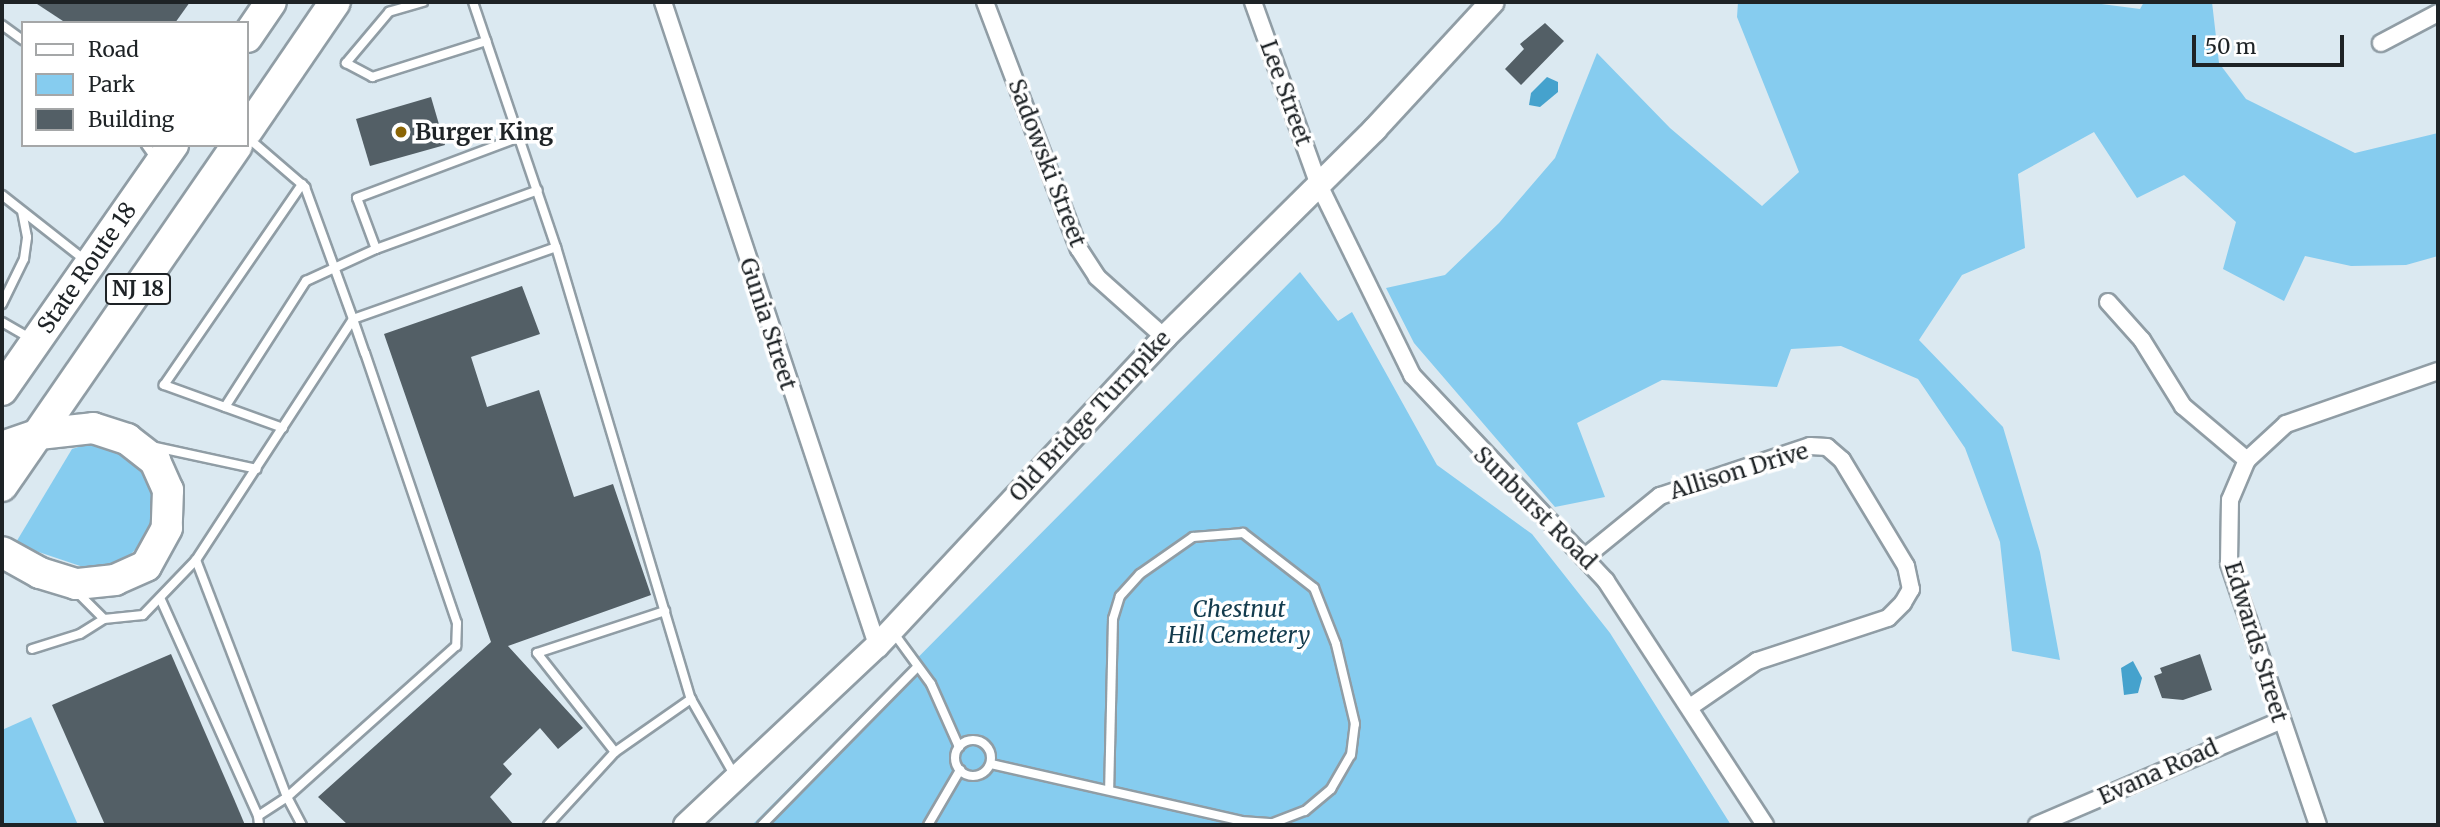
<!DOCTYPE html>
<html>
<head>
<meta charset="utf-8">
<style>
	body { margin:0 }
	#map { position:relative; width:2440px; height:827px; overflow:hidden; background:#dbe9f1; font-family:Merriweather,serif }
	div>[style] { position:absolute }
	.green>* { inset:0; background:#86ccef }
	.water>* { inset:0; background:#45a2cd }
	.building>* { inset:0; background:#535f66 }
	.roads { filter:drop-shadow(2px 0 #909da5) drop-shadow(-2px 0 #909da5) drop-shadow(0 2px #909da5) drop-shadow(0 -2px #909da5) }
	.lane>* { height:8px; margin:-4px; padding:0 4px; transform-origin:4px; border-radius:4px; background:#fff }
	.lane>.ring { margin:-4px; padding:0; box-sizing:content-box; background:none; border:8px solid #fff; border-radius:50% }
	.street>* { height:16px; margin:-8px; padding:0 8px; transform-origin:8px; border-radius:8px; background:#fff }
	.secondary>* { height:23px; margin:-11.5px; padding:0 11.5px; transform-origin:11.5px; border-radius:11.5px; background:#fff }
	.highway>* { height:30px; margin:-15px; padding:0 15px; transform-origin:15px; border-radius:15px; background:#fff }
	.dots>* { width:19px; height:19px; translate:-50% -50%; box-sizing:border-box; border:4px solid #fff; border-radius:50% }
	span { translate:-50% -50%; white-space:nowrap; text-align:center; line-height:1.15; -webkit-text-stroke:7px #fff; paint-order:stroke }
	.shield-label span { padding:2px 5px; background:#fff; border:2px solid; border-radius:5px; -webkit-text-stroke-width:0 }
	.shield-label { font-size:21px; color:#1e2326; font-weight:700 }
	.street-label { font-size:23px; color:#1e2326 }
	.poi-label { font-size:23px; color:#1e2326; font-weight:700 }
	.left { translate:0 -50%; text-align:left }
	.park-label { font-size:23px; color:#133b4d; font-style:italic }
	.frame { position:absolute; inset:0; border:4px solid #1e2326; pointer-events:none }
	.legend { position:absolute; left:21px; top:21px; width:228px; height:126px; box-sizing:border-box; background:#fff; border:2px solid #a5a7a8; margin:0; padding:9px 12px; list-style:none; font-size:21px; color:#1e2326 }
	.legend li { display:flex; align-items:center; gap:14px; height:35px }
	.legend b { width:35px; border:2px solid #a5a7a8 }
	.scale { position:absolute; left:2192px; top:35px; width:152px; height:32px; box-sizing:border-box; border:4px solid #1e2326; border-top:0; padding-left:9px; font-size:21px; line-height:24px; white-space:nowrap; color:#1e2326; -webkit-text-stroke:5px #fff; paint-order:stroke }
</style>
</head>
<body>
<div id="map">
	<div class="green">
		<div style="clip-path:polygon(1738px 2px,2086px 2px,2140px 9px,2144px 2px,2212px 2px,2219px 63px,2246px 99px,2355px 153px,2438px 133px,2438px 256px,2406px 265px,2351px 266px,2305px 256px,2284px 301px,2223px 269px,2236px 222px,2184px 175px,2137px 198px,2094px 132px,2018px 174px,2025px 248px,1962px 275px,1919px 340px,2003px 427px,2040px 552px,2060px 660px,2012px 651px,2000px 542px,1965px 448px,1918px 379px,1841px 346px,1791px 349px,1777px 387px,1662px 380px,1577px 423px,1605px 497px,1555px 507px,1414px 343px,1386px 288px,1445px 275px,1499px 223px,1555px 158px,1597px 53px,1670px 128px,1762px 206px,1799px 172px,1737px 17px)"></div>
		<div style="clip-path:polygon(1300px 272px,1338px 321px,1352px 312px,1437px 465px,1532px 534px,1610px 633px,1731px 825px,752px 825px)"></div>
		<div style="clip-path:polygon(91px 443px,119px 448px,142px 468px,152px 492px,153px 516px,144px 541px,125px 560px,95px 571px,15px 544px,72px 449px)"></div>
		<div style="clip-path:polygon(31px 717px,78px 825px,2px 825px,2px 730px)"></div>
	</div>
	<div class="water">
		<div style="clip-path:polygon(1547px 77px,1558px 82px,1558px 92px,1540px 107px,1529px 105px,1531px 93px)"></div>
		<div style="clip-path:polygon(2133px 661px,2142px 678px,2138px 693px,2124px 695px,2121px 668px)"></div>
	</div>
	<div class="building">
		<div style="clip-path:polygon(34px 2px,190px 2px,175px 23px,66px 23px)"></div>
		<div style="clip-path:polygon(1545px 23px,1564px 41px,1521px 85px,1505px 69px,1524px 49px,1520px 44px)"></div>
		<div style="clip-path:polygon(431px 97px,445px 145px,370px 166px,356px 119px)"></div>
		<div style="clip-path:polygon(522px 286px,540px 334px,471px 357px,487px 407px,539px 390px,574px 497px,613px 484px,651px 595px,508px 646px,583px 728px,558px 749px,540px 728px,503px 764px,512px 774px,490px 797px,514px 825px,348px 825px,318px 797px,491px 642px,384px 334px)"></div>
		<div style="clip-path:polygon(171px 654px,234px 799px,245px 825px,105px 825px,52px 705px)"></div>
		<div style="clip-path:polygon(2200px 654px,2212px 690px,2183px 700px,2162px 698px,2154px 676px,2162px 673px,2160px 668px)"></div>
	</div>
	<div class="roads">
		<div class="lane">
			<div style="left:423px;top:2px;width:35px;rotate:164deg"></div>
			<div style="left:389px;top:12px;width:67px;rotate:130.1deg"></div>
			<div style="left:346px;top:63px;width:30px;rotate:28deg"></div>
			<div style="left:372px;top:77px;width:120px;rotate:-17.5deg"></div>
			<div style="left:473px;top:2px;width:259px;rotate:71.3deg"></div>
			<div style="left:556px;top:247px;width:472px;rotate:73.4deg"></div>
			<div style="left:2px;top:25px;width:26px;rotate:36deg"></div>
			<div style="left:247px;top:137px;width:77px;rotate:40.8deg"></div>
			<div style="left:305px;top:187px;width:140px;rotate:70deg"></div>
			<div style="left:353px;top:319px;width:36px;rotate:71deg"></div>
			<div style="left:365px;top:353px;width:285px;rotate:71.2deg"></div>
			<div style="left:457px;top:623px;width:23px;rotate:92deg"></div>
			<div style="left:456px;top:646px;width:227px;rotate:138.2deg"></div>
			<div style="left:287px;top:797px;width:254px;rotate:-111deg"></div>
			<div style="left:196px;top:560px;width:288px;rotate:-56.9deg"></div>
			<div style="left:353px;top:319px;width:215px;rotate:-19.5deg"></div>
			<div style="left:146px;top:145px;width:19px;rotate:54deg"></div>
			<div style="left:2px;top:195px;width:105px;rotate:38.1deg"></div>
			<div style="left:376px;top:249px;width:54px;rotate:-110.4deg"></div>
			<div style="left:357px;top:198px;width:173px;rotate:-20.6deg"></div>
			<div style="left:2px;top:304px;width:50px;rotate:-63.9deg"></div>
			<div style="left:24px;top:259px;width:22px;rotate:-82deg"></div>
			<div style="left:27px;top:237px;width:26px;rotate:-101deg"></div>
			<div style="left:2px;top:322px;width:32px;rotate:30deg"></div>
			<div style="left:225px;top:407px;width:150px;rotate:-57.3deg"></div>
			<div style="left:306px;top:281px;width:77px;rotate:-24.6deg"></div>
			<div style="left:376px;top:249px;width:172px;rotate:-20deg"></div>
			<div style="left:283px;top:428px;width:127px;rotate:-160.1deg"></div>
			<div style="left:164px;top:385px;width:244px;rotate:-55.5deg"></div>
			<div style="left:151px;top:446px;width:108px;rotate:12.2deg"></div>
			<div style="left:77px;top:592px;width:38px;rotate:45deg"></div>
			<div style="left:104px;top:619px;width:39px;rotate:-6deg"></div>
			<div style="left:143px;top:615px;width:76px;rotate:-46.1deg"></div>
			<div style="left:161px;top:600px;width:237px;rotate:65.8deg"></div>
			<div style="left:893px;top:632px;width:64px;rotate:53.8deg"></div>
			<div style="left:931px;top:684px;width:69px;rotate:66deg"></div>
			<div style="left:32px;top:649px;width:50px;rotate:-17.4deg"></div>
			<div style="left:80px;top:634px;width:28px;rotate:-32deg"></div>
			<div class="ring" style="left:955px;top:740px;width:28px;height:28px"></div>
			<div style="left:615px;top:752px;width:126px;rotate:-128.2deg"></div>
			<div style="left:537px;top:653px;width:135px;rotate:-18.2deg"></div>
			<div style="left:991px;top:764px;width:256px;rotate:12.8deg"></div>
			<div style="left:1241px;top:821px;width:32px;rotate:4deg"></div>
			<div style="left:1273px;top:823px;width:34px;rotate:-21deg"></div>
			<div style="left:1305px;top:811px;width:34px;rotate:-40deg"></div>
			<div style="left:1331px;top:789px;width:39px;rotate:-60deg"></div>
			<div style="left:1351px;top:755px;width:31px;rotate:-83deg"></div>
			<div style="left:1355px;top:724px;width:82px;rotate:-103.4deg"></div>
			<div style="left:1336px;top:644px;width:60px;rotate:-111.4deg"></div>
			<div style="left:1314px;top:588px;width:90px;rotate:-142.2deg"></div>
			<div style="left:1243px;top:533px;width:50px;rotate:175.4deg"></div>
			<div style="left:1193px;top:537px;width:65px;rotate:145.1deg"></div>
			<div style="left:1140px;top:574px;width:30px;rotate:132deg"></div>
			<div style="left:1120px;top:596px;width:24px;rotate:107deg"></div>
			<div style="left:1113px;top:619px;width:171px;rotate:91.3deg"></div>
			<div style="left:259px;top:825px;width:9px;rotate:-96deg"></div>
			<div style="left:258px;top:816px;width:35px;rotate:-33deg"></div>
			<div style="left:287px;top:797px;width:32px;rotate:62deg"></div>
			<div style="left:548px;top:825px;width:99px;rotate:-47.5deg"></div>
			<div style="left:615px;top:752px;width:93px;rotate:-34.9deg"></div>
			<div style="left:691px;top:699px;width:89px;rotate:60.3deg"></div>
			<div style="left:762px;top:825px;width:221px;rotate:-45.5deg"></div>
			<div style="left:928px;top:825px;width:64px;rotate:-59.8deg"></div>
		</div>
		<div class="street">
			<div style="left:663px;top:2px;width:678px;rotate:71.59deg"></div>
			<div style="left:985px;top:2px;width:264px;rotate:69.2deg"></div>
			<div style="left:1079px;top:249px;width:33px;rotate:57deg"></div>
			<div style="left:1097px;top:277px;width:90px;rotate:41.8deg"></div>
			<div style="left:1253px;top:2px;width:195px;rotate:70.2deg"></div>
			<div style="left:1319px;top:185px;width:212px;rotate:63.9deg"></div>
			<div style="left:1412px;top:375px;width:283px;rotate:46.7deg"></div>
			<div style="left:1606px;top:581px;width:291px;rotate:56.9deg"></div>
			<div style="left:2381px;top:43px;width:64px;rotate:-27.8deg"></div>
			<div style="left:2108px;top:302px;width:51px;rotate:48.2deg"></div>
			<div style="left:2142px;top:340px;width:78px;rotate:58.2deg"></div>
			<div style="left:2183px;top:406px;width:84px;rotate:40.2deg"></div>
			<div style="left:1585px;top:557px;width:97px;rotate:-39.1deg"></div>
			<div style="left:1660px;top:496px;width:158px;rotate:-18.4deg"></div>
			<div style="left:1810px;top:446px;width:17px;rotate:3deg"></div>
			<div style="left:1827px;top:447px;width:20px;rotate:41deg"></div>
			<div style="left:1842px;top:460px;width:124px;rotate:58.9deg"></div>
			<div style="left:1906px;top:566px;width:24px;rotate:78deg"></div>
			<div style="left:1911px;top:589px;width:16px;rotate:120deg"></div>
			<div style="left:1903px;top:603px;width:21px;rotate:135deg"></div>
			<div style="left:1888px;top:618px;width:138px;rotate:161.8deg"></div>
			<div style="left:1757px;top:661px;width:81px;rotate:145.5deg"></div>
			<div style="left:2037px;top:825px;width:264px;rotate:-23.2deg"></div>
			<div style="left:2318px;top:825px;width:277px;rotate:-108.8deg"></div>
			<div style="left:2229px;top:563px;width:63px;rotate:-89.1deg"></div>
			<div style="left:2230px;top:500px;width:43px;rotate:-67deg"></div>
			<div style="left:2247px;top:460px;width:53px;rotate:-42.7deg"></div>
			<div style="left:2286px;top:424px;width:161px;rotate:-19.2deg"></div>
		</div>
		<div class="secondary">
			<div style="left:685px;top:825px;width:263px;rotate:-43.2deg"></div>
			<div style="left:877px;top:645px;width:421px;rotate:-47deg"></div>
			<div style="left:1164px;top:337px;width:296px;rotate:-44.7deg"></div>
			<div style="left:1374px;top:129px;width:173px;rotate:-47.3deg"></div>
		</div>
		<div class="highway">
			<div style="left:247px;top:37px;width:42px;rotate:-55.6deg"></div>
			<div style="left:247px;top:131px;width:156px;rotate:-55.7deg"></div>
			<div style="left:2px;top:390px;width:299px;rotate:-55.1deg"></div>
			<div style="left:2px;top:447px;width:39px;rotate:-19deg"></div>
			<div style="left:39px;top:434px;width:54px;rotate:-6.3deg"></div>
			<div style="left:93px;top:428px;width:36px;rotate:18deg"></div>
			<div style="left:127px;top:439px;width:36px;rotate:38deg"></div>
			<div style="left:155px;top:461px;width:32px;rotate:66deg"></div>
			<div style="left:168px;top:490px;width:38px;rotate:92deg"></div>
			<div style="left:167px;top:528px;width:43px;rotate:118.9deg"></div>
			<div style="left:146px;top:566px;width:34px;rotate:156deg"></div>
			<div style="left:115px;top:580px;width:39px;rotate:174deg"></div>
			<div style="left:76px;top:584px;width:38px;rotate:-163deg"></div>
			<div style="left:40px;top:573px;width:43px;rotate:-151.1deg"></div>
			<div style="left:2px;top:486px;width:414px;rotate:-55.4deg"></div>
		</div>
	</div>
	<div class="dots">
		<div style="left:401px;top:132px;background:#8b6505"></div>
	</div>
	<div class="shield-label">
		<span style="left:138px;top:289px">NJ 18</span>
	</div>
	<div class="street-label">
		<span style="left:1286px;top:93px;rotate:70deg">Lee Street</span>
		<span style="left:1047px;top:163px;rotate:69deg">Sadowski Street</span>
		<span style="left:87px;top:268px;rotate:-55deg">State Route 18</span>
		<span style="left:768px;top:324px;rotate:72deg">Gunia Street</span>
		<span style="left:1090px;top:416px;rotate:-47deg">Old Bridge Turnpike</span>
		<span style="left:1739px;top:471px;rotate:-17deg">Allison Drive</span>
		<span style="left:1535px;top:508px;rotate:45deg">Sunburst Road</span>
		<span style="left:2256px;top:642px;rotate:73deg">Edwards Street</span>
		<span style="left:2158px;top:772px;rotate:-24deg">Evana Road</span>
	</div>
	<div class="poi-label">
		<span class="left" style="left:415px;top:132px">Burger King</span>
	</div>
	<div class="park-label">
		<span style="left:1239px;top:622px">Chestnut<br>Hill Cemetery</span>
	</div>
	<div class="frame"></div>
	<ul class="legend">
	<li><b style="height:9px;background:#fff"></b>Road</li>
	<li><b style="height:19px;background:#86ccef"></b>Park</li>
	<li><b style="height:19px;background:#535f66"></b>Building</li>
	</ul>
	<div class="scale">50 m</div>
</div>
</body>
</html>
